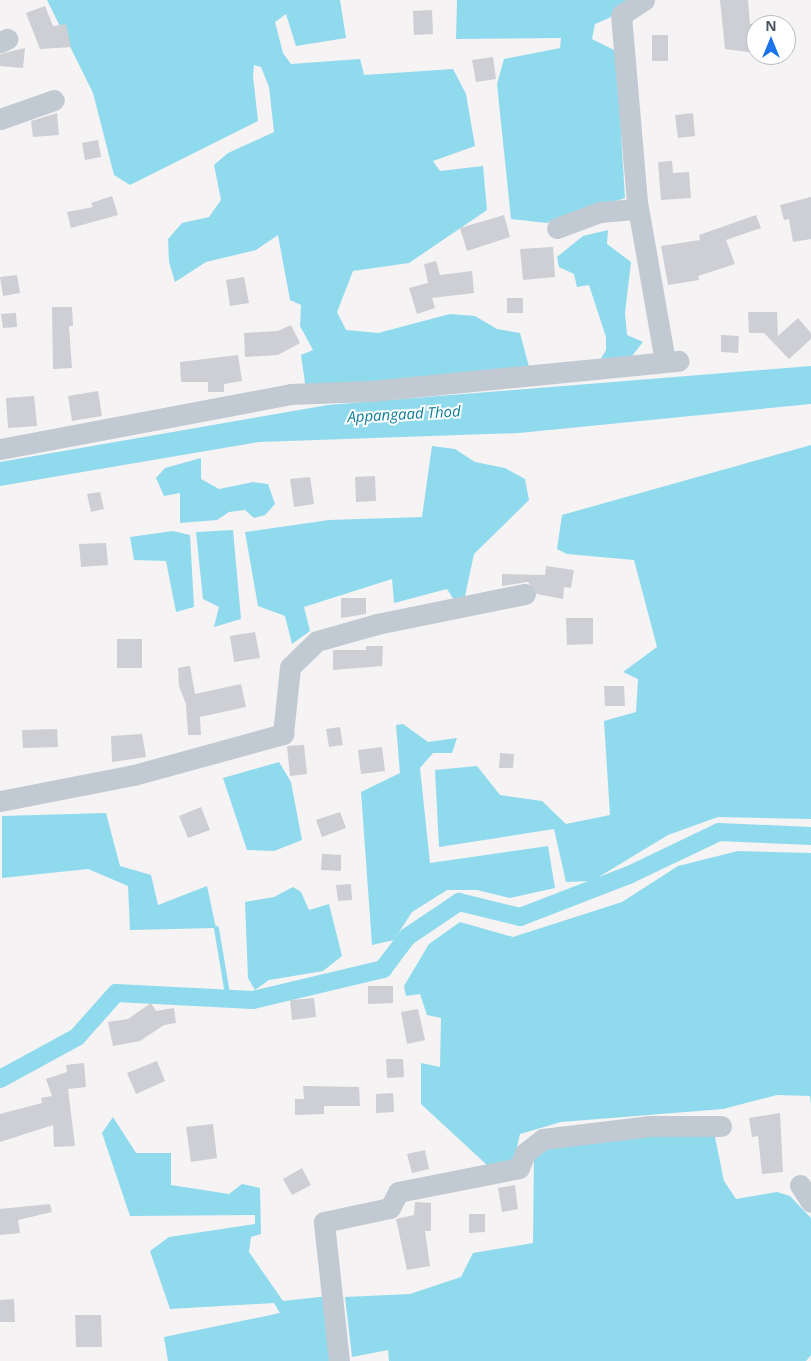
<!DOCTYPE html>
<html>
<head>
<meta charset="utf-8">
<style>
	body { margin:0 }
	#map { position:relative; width:811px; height:1361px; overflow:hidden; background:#f5f3f3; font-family:"Open Sans",sans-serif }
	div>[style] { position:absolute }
	.water>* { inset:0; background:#90daee }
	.stream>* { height:5px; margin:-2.5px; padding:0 2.5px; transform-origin:2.5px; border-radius:2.5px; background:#90daee }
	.canal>* { height:18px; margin:-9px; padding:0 9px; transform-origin:9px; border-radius:9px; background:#90daee }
	.building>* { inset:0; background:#cdcfd5 }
	.minor>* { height:21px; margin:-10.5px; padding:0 10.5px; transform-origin:10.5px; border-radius:10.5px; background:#c1cad2 }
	span { translate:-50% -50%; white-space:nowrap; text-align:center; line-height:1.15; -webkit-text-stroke:4px #fff; paint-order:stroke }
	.water-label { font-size:15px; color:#0c7c9b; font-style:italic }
	.north { position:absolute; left:746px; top:15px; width:50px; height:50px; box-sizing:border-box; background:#fff; border:1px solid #b7bbc0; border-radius:50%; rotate:0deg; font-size:14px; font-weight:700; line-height:20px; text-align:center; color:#4a5661 }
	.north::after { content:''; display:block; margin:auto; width:18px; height:22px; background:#1a73e8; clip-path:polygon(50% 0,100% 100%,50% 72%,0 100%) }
</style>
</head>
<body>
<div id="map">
	<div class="water">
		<div style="clip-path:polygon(47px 0,340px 0,346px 38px,296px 46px,286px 14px,275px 22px,283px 53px,291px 64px,360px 59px,364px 75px,453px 69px,466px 94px,475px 146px,433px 161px,440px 171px,483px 166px,487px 210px,409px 263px,353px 271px,337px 312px,346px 330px,378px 333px,450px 314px,475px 316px,497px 329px,520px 333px,529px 367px,306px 390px,301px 355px,313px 350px,300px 326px,301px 305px,290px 300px,278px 235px,256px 250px,206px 262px,175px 282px,169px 262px,168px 239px,182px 223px,209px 217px,221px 200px,214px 165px,228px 153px,274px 132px,269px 87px,261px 67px,254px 65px,253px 76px,258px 121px,130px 185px,114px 175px,93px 93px)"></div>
		<div style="clip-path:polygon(457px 0,630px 0,609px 18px,595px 24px,592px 39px,616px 51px,625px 198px,547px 223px,511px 219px,497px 84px,504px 59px,560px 48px,561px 38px,456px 39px)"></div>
		<div style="clip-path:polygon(608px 230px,607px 244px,631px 262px,625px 313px,627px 335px,643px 342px,632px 356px,599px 362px,606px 350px,606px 337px,589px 285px,577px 287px,574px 274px,559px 267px,557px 257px,583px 236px)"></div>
		<div style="clip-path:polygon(811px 366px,811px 404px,519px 433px,259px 442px,0 486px,0 462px,328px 405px)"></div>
		<div style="clip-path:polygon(811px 445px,811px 819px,718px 817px,668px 835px,592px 881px,566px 882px,554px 829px,439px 847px,435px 770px,477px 766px,500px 795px,542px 801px,566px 824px,610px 815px,604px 721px,636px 712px,638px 679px,623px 672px,657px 647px,634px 560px,567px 554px,557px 549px,562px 515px)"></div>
		<div style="clip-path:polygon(432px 446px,455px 449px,475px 462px,505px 468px,525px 479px,529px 500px,474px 554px,464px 601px,454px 600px,447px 589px,394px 603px,392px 579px,304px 607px,310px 631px,292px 644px,285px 616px,258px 606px,245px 532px,329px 520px,422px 517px)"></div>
		<div style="clip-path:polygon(201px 458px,201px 479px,219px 489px,253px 482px,268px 484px,275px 504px,265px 515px,254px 518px,245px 510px,229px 512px,217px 520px,180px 523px,180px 493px,164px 496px,156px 478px,165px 468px)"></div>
		<div style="clip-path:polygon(233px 530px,241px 619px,214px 627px,219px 607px,203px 599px,196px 532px)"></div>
		<div style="clip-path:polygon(173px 531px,190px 535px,194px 607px,176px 612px,166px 561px,134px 560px,130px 537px)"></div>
		<div style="clip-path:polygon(403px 724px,428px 742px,457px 738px,452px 753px,433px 753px,420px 768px,430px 863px,548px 846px,555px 888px,510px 898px,477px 890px,447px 890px,412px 912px,394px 940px,372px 945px,361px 792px,400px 773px,396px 725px)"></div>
		<div style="clip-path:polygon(279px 762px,291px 782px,302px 840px,274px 851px,247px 850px,223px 778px)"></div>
		<div style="clip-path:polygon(106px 813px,120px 866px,151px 875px,158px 905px,207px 886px,216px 928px,130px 930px,128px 886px,88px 869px,2px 878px,2px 816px)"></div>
		<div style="clip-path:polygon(738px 851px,811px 853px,811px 1105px,810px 1096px,777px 1095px,723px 1109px,561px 1122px,520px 1134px,514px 1160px,487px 1165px,421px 1104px,421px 1063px,440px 1067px,441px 1018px,427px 1015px,420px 994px,406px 996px,404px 986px,429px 944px,460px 922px,513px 937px,622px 902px,678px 866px)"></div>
		<div style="clip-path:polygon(293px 887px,301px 892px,309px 910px,329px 904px,342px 956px,323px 971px,269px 980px,255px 990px,248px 978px,245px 902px,274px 897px)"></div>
		<div style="clip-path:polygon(113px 1117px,136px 1153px,171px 1153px,171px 1185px,229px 1194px,242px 1184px,260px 1188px,261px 1234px,251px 1237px,249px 1252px,283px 1301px,328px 1296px,336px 1361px,168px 1361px,164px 1337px,280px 1313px,274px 1303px,170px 1309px,150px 1251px,169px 1237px,255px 1224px,255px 1215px,130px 1216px,102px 1133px)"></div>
		<div style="clip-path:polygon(650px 1132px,714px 1132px,724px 1181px,736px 1199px,777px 1192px,790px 1196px,811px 1218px,811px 1355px,806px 1361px,389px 1361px,388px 1350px,352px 1357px,345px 1297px,410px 1294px,461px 1277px,473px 1253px,533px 1243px,534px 1152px)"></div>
	</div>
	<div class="stream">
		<div style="left:216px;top:928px;width:73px;rotate:80.5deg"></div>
	</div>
	<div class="canal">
		<div style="left:0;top:1079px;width:88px;rotate:-28.6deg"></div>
		<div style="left:77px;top:1037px;width:59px;rotate:-48.4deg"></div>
		<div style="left:116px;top:993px;width:137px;rotate:2.9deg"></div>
		<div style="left:253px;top:1000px;width:134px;rotate:-13.4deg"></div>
		<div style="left:383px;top:969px;width:40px;rotate:-53deg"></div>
		<div style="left:407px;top:937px;width:63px;rotate:-33.9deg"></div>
		<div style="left:459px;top:902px;width:63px;rotate:13.8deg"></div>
		<div style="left:520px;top:917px;width:117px;rotate:-21.1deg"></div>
		<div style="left:629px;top:875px;width:100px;rotate:-25.5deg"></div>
		<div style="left:719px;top:832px;width:92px;rotate:2.5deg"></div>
	</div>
	<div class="building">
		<div style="clip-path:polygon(720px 0,748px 0,750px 24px,756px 24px,756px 53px,725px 49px)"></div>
		<div style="clip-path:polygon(45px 6px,53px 26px,66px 24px,71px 47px,40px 49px,26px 13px)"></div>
		<div style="clip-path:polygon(432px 10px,433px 34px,414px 35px,413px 11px)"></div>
		<div style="clip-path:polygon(652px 35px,668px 35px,668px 61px,652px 61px)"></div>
		<div style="clip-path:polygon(25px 48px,23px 68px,0 66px,0 54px)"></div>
		<div style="clip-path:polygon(493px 57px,496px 79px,476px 82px,472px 60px)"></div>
		<div style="clip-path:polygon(57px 113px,59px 135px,33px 137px,31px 121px)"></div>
		<div style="clip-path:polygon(693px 113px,695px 136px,678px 138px,675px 115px)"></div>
		<div style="clip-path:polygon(98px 140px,101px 157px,85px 160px,82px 143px)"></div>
		<div style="clip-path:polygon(672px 161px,673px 173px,689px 172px,691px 198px,661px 200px,658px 162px)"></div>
		<div style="clip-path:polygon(112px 196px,118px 215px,71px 228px,67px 212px,93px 207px,91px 203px)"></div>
		<div style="clip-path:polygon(811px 197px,811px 239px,793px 242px,789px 219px,784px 220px,780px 205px)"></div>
		<div style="clip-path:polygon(504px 215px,510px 237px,467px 251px,460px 228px)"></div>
		<div style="clip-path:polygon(756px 215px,761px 228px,726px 240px,735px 264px,698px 276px,699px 280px,668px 285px,661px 246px,700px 240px,699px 235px)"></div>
		<div style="clip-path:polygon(553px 247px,555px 277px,523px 280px,520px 249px)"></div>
		<div style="clip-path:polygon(436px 261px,440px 275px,472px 271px,474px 293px,432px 298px,435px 308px,417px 314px,409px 288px,428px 283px,424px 264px)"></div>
		<div style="clip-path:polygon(17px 275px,20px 293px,3px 296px,0 277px)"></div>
		<div style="clip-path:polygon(244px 277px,249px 303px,230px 306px,226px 280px)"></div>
		<div style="clip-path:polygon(507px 298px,523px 298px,523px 313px,507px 313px)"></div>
		<div style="clip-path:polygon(52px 307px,72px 307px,73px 326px,69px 326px,72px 368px,53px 369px)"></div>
		<div style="clip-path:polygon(748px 312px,777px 312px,778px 336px,798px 318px,811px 333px,811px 339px,789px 359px,764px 333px,749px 333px)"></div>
		<div style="clip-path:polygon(16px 313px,17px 327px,3px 328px,1px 314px)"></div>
		<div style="clip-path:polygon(291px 325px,300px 343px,278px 355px,245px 357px,244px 333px,278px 331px)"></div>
		<div style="clip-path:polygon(721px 335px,739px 336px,738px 353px,721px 352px)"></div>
		<div style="clip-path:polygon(238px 355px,242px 381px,224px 384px,224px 392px,208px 392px,208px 382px,181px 382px,180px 362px)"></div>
		<div style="clip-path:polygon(98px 391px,102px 416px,72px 421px,68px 396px)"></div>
		<div style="clip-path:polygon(34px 396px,37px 426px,8px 428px,6px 398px)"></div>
		<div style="clip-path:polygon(375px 476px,376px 501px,356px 502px,355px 477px)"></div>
		<div style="clip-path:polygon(310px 477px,314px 504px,294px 507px,290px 479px)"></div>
		<div style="clip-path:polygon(100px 492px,104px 509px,91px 512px,87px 494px)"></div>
		<div style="clip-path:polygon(106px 543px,108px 565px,81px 567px,79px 544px)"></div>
		<div style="clip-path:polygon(546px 566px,574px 570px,571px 588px,564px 587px,563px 599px,537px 594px,528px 582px,502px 586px,502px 574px,545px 575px)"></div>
		<div style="clip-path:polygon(341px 598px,366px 598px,366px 614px,341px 618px)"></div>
		<div style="clip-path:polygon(566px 618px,593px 618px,593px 644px,567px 645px)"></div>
		<div style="clip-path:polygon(255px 632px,260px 658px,234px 662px,230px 636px)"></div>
		<div style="clip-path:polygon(117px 639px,142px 639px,142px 668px,117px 668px)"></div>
		<div style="clip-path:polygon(366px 646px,383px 646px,382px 666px,333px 670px,333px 650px,366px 650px)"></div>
		<div style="clip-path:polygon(190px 666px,195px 694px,241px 684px,246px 707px,200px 717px,201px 735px,188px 735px,186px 704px,179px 686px,178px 668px)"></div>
		<div style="clip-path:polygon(604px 686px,624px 686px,625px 706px,605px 706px)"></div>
		<div style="clip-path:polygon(340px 727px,343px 745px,329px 747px,326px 729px)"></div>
		<div style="clip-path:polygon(57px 729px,58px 747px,23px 748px,22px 730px)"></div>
		<div style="clip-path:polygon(142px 734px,146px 757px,112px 762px,111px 736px)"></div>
		<div style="clip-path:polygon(304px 745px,307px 774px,290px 776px,287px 746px)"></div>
		<div style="clip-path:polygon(382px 747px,385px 771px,361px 774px,358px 750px)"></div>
		<div style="clip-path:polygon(500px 753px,514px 754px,513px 768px,499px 768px)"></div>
		<div style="clip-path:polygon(201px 807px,210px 830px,188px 838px,179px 816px)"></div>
		<div style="clip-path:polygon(340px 812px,346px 828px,322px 837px,316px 820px)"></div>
		<div style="clip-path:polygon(322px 854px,341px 855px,341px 871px,321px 870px)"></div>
		<div style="clip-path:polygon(351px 884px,352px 900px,338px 901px,336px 885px)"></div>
		<div style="clip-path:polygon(368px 986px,393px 986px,393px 1003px,368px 1004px)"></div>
		<div style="clip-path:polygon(314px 998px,316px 1017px,292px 1020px,290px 1000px)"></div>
		<div style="clip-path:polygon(151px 1003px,156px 1011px,174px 1008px,176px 1023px,164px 1025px,140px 1041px,113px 1046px,108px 1022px,128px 1019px)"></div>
		<div style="clip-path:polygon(418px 1009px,425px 1040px,407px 1044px,401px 1012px)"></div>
		<div style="clip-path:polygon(386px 1059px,403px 1059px,404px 1077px,387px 1078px)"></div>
		<div style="clip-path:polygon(157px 1061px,165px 1081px,136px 1094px,127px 1073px)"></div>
		<div style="clip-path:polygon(84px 1063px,86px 1087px,68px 1089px,75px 1146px,54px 1147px,53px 1125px,0 1142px,0 1114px,42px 1103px,41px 1098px,52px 1096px,46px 1079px,67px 1072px,66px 1065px)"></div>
		<div style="clip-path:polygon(303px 1086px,359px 1087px,360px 1106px,324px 1106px,324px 1114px,295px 1115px,295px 1099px,304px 1099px)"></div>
		<div style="clip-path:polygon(393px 1093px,394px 1112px,376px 1113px,376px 1094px)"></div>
		<div style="clip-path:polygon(780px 1113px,783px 1172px,762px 1174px,758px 1136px,752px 1137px,749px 1118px)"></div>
		<div style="clip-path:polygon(213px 1124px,217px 1158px,191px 1162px,186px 1127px)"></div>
		<div style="clip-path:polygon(425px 1150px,429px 1169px,412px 1173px,407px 1154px)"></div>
		<div style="clip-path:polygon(302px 1168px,311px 1185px,292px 1195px,283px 1179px)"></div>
		<div style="clip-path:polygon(515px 1185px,518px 1209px,502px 1212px,498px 1188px)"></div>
		<div style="clip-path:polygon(415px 1202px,431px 1203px,431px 1231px,425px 1231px,430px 1266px,407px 1270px,396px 1219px,414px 1215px)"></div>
		<div style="clip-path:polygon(50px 1204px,52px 1212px,18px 1220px,20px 1233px,0 1235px,0 1209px)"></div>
		<div style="clip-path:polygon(469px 1214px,485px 1214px,485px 1232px,469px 1233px)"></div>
		<div style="clip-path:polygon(14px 1299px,15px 1322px,0 1322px,0 1300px)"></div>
		<div style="clip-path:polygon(75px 1315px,101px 1315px,102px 1347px,76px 1347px)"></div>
	</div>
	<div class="minor">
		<div style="left:644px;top:0;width:27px;rotate:147deg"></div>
		<div style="left:621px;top:15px;width:188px;rotate:85.1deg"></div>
		<div style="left:637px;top:202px;width:161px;rotate:80deg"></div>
		<div style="left:0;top:42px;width:8px;rotate:-23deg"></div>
		<div style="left:0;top:119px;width:57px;rotate:-19.4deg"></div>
		<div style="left:557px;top:228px;width:46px;rotate:-20.4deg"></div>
		<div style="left:600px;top:212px;width:38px;rotate:-5deg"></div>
		<div style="left:0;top:449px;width:295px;rotate:-10.7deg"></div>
		<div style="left:290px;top:394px;width:81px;rotate:-2.1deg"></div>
		<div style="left:371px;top:391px;width:309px;rotate:-5.6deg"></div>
		<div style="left:0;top:801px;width:136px;rotate:-11deg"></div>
		<div style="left:134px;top:775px;width:155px;rotate:-15.4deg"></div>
		<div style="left:283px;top:734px;width:67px;rotate:-84deg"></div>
		<div style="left:290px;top:667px;width:37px;rotate:-44deg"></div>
		<div style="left:317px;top:641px;width:62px;rotate:-15.8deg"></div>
		<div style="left:377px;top:624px;width:151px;rotate:-11.5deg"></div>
		<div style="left:800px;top:1185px;width:20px;rotate:57deg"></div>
		<div style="left:339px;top:1361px;width:140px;rotate:-96.2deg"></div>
		<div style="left:324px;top:1222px;width:67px;rotate:-12deg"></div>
		<div style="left:390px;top:1208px;width:18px;rotate:-63deg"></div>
		<div style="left:398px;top:1192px;width:123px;rotate:-11.2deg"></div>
		<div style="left:519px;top:1168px;width:16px;rotate:-68deg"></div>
		<div style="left:525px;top:1153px;width:23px;rotate:-38deg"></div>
		<div style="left:543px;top:1139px;width:108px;rotate:-6.9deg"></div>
		<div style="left:650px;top:1126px;width:71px"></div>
	</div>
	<div class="water-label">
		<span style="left:404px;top:414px;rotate:-3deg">Appangaad Thod</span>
	</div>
	<div class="north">N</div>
</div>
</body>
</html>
